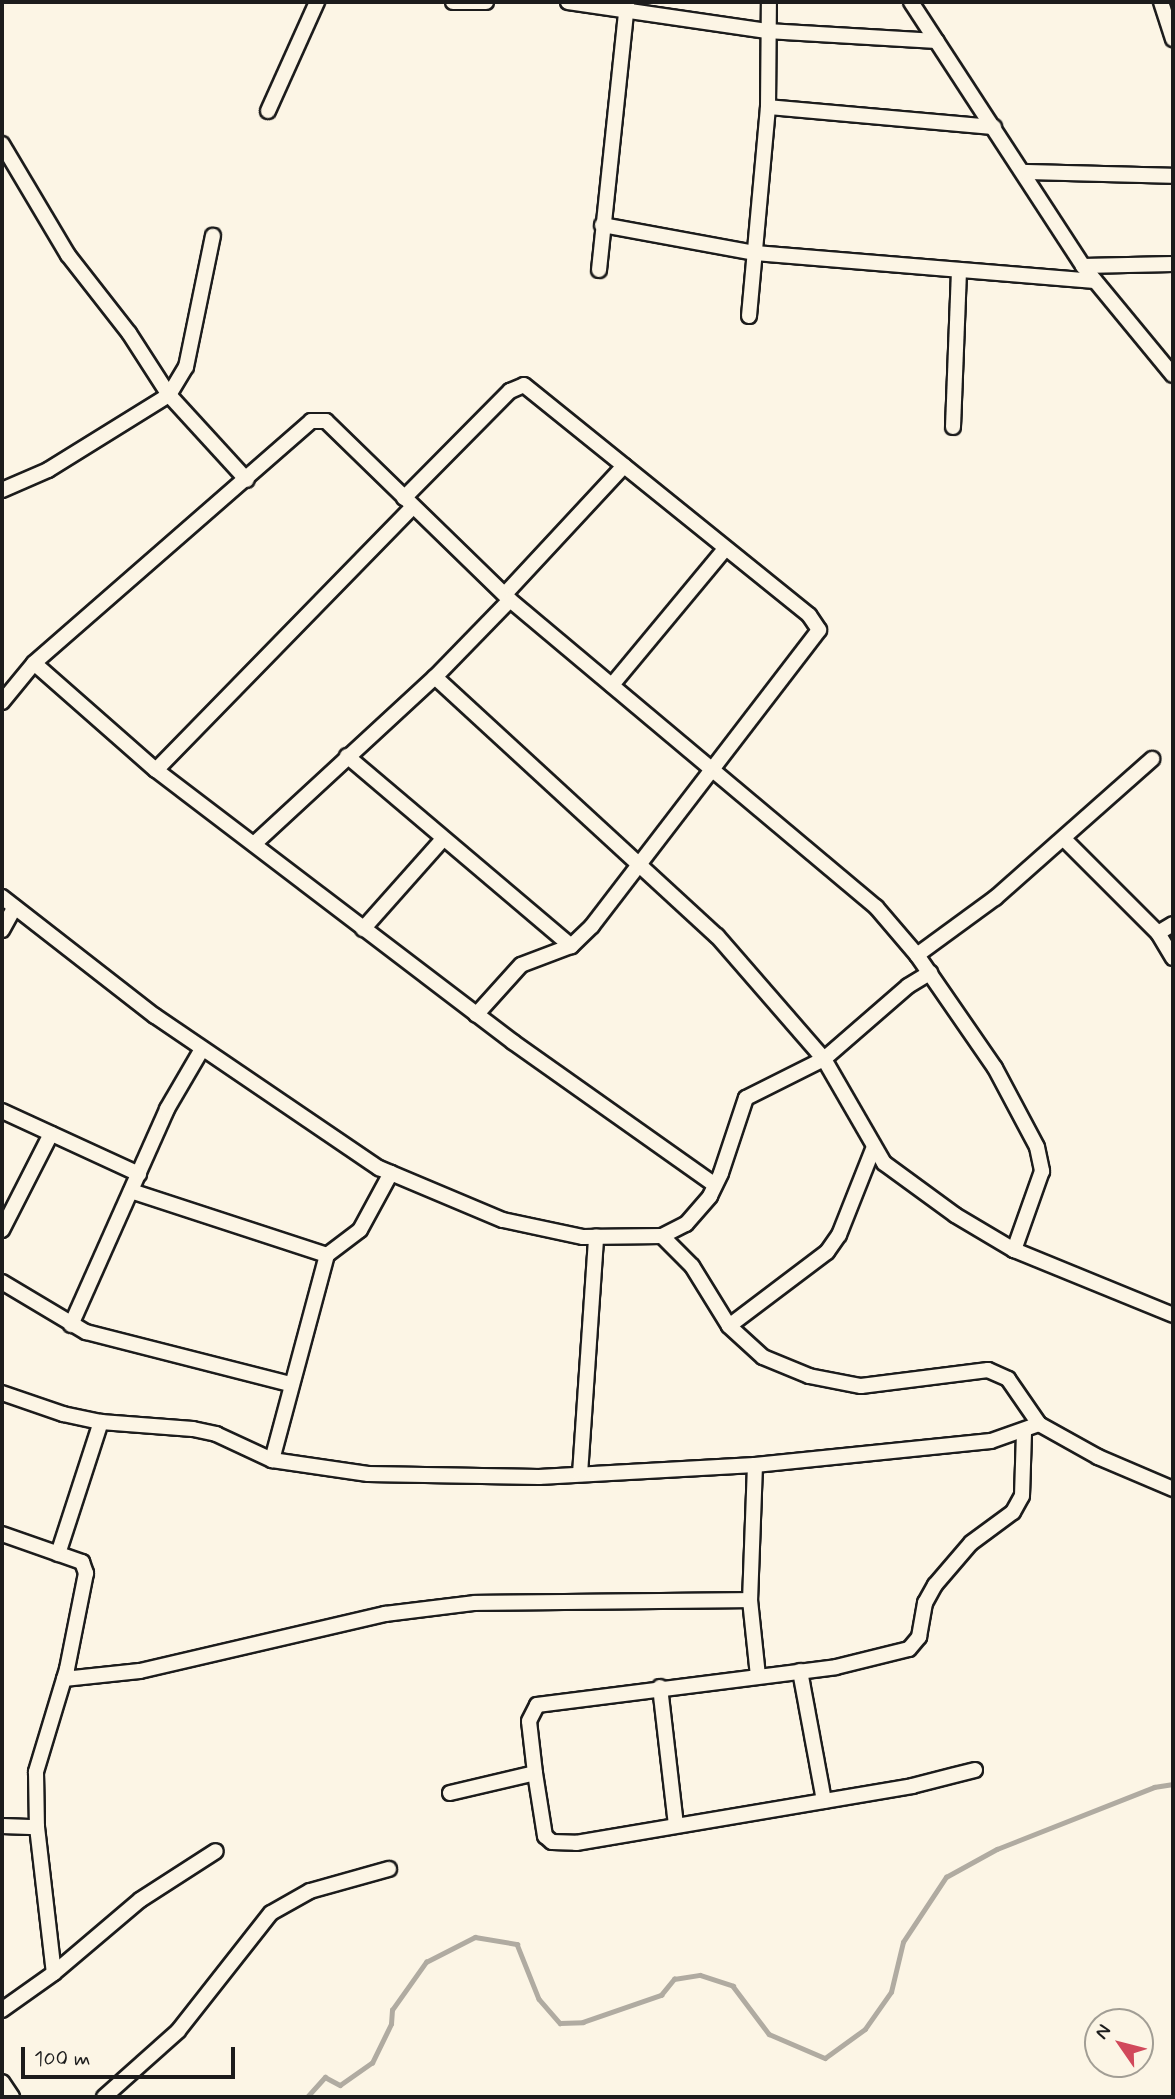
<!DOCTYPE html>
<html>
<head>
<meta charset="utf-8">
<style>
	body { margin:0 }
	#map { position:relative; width:1175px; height:2099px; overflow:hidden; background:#fcf5e5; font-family:Mynerve,sans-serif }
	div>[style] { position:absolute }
	.stream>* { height:4.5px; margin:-2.25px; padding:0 2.25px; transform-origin:2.25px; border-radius:2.25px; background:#b0aba1 }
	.roads { filter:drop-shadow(2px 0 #1c1c1c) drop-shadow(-2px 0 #1c1c1c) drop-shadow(0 2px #1c1c1c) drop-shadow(0 -2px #1c1c1c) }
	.street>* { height:14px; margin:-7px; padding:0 7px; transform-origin:7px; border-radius:7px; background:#fcf5e5 }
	span { translate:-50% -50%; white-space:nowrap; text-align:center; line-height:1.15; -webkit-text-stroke:5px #fcf5e5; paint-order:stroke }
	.frame { position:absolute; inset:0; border:4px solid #1c1c1c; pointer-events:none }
	.north { position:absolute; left:1084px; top:2008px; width:70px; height:70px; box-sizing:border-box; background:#fcf5e5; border:2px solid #a29e95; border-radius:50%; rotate:305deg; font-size:19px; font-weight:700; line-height:28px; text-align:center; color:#1c1c1c }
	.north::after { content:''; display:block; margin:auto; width:24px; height:32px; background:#d1495b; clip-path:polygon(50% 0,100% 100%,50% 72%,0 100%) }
	.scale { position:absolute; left:21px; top:2047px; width:214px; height:32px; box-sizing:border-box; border:4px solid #1c1c1c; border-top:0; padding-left:9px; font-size:21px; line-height:24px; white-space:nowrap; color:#1c1c1c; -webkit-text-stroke:5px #fcf5e5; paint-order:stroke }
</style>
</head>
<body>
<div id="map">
	<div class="stream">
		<div style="left:307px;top:2097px;width:27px;rotate:-48deg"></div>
		<div style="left:325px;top:2077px;width:17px;rotate:28deg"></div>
		<div style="left:340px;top:2085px;width:39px;rotate:-35deg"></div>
		<div style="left:372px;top:2063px;width:43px;rotate:-64deg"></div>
		<div style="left:391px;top:2024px;width:14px;rotate:-86deg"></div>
		<div style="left:392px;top:2010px;width:59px;rotate:-54.7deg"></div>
		<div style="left:426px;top:1962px;width:55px;rotate:-27deg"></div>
		<div style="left:475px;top:1937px;width:43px;rotate:9.5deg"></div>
		<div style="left:517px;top:1944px;width:59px;rotate:68.2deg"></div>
		<div style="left:539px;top:1999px;width:32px;rotate:49deg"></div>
		<div style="left:560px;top:2023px;width:23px;rotate:-2deg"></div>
		<div style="left:583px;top:2022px;width:83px;rotate:-19.1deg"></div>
		<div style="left:661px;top:1995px;width:21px;rotate:-51deg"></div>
		<div style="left:674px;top:1979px;width:26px;rotate:-9deg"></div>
		<div style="left:700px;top:1975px;width:35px;rotate:18deg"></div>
		<div style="left:733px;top:1986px;width:60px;rotate:53.1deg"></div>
		<div style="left:769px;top:2034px;width:61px;rotate:23.2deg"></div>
		<div style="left:825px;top:2058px;width:49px;rotate:-35.9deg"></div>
		<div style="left:865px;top:2029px;width:45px;rotate:-54.9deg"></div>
		<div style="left:891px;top:1992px;width:51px;rotate:-76.5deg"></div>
		<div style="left:903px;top:1942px;width:78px;rotate:-56.5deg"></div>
		<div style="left:946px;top:1877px;width:58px;rotate:-28.8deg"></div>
		<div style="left:997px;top:1849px;width:169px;rotate:-21.5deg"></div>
		<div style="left:1154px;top:1787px;width:19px;rotate:-9deg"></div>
	</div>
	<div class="roads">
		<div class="street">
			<div style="left:453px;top:2px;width:33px"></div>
			<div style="left:568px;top:2px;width:201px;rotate:8.3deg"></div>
			<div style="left:767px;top:31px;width:170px;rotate:3.4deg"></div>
			<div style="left:911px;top:2px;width:315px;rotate:56.9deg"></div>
			<div style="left:1083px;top:266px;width:141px;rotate:50.5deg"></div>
			<div style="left:1161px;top:2px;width:39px;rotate:72deg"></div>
			<div style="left:768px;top:107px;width:227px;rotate:5.1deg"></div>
			<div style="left:268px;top:111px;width:120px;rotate:-65.8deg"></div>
			<div style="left:2px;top:144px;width:129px;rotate:59.3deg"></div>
			<div style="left:68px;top:255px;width:99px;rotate:52deg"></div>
			<div style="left:129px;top:333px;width:74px;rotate:57.2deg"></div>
			<div style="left:169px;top:395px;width:115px;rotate:47.5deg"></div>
			<div style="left:1025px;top:172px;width:148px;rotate:1.5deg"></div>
			<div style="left:602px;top:225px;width:156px;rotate:10.4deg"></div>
			<div style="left:755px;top:253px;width:341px;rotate:4.7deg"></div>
			<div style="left:1083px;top:266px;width:90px;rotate:-1.3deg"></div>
			<div style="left:599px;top:270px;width:268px;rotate:-84deg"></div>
			<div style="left:749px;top:316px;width:210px;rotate:-84.8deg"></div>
			<div style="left:768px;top:107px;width:105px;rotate:-89.5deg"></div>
			<div style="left:953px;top:427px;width:157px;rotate:-87.8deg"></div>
			<div style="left:2px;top:490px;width:50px;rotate:-23.5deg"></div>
			<div style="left:48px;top:470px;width:142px;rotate:-31.8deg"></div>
			<div style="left:169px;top:395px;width:33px;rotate:-59deg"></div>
			<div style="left:186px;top:367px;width:134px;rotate:-78.4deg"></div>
			<div style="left:404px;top:498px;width:151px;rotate:-45.3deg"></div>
			<div style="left:510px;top:391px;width:15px;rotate:-23deg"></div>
			<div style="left:524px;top:385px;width:366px;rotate:38.9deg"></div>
			<div style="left:809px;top:615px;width:18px;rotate:56deg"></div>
			<div style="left:819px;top:630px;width:373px;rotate:127.5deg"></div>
			<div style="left:592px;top:926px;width:29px;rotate:136deg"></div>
			<div style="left:571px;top:946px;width:53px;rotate:159.2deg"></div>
			<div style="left:521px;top:965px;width:67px;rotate:132deg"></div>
			<div style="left:505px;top:594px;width:175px;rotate:-47.1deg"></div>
			<div style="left:34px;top:663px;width:162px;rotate:41.3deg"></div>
			<div style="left:156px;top:770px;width:449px;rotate:37.3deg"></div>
			<div style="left:513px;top:1042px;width:247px;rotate:35.3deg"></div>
			<div style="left:435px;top:677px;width:383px;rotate:42.6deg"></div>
			<div style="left:717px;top:936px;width:163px;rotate:49deg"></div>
			<div style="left:824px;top:1059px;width:120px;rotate:60deg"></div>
			<div style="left:884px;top:1163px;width:88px;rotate:36.2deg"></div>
			<div style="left:955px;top:1215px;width:69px;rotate:30.7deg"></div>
			<div style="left:1014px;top:1250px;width:172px;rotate:22.2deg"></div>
			<div style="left:612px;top:685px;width:177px;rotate:-50.3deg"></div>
			<div style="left:2px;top:702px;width:50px;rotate:-50.6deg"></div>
			<div style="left:34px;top:663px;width:368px;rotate:-41.1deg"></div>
			<div style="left:311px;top:421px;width:15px"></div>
			<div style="left:326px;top:421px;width:257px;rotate:44.2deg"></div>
			<div style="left:510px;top:600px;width:478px;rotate:40deg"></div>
			<div style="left:876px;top:907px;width:63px;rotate:49.5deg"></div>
			<div style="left:917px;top:955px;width:137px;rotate:55.4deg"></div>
			<div style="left:995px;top:1068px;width:89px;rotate:62deg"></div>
			<div style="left:1037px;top:1147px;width:25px;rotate:78deg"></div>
			<div style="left:1042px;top:1171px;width:84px;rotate:109.5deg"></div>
			<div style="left:347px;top:756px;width:294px;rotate:40.3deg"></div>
			<div style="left:156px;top:770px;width:368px;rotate:-45.7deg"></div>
			<div style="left:1064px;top:839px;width:133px;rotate:45deg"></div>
			<div style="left:1158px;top:933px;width:29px;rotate:59deg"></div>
			<div style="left:254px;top:844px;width:246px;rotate:-42.7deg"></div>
			<div style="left:435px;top:677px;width:107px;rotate:-45.8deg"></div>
			<div style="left:2px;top:897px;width:194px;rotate:37.9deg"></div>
			<div style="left:155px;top:1016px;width:271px;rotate:34.2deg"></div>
			<div style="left:379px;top:1168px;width:134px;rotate:22.8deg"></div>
			<div style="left:503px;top:1220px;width:82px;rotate:12deg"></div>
			<div style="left:583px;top:1237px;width:79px;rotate:-0.7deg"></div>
			<div style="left:662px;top:1236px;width:27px;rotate:-27deg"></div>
			<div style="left:686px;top:1224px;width:37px;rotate:-49deg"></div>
			<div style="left:710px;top:1196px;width:25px;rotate:-64deg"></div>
			<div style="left:721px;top:1173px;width:79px;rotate:-71.6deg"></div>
			<div style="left:746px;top:1098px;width:87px;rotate:-26.6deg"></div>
			<div style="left:824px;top:1059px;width:111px;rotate:-41deg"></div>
			<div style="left:908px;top:986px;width:26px;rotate:-31deg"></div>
			<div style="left:363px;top:929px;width:119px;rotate:-48.4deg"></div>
			<div style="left:2px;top:930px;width:26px;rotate:-61deg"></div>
			<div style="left:1158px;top:933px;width:17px;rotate:-31deg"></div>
			<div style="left:917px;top:955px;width:97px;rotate:-36.2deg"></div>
			<div style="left:995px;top:898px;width:210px;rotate:-41.5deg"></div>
			<div style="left:2px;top:1111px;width:151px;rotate:24.7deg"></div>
			<div style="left:131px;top:1191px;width:206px;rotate:18.1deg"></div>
			<div style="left:327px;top:1255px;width:41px;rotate:-37.1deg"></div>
			<div style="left:360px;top:1230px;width:65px;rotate:-61.5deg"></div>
			<div style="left:2px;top:1230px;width:108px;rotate:-63deg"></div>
			<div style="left:662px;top:1236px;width:42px;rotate:45deg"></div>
			<div style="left:692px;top:1266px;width:70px;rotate:58.3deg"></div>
			<div style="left:729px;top:1326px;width:46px;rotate:42.4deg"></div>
			<div style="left:763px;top:1357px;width:50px;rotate:22.4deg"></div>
			<div style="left:809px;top:1376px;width:53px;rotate:10.9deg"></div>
			<div style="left:861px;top:1386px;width:128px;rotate:-7.2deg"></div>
			<div style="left:988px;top:1370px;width:22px;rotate:24deg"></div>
			<div style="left:1008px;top:1379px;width:55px;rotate:55.4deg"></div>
			<div style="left:1039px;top:1424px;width:68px;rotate:29.2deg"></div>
			<div style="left:1098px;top:1457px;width:82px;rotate:23.1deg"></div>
			<div style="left:2px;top:1282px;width:98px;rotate:30.8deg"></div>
			<div style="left:86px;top:1332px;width:211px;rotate:14.3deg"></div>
			<div style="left:71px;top:1325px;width:236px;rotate:-66deg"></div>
			<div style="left:167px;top:1109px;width:69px;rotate:-59.7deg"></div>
			<div style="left:729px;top:1326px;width:123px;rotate:-37.1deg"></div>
			<div style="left:827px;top:1252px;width:21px;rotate:-55deg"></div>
			<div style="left:839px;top:1235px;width:92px;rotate:-68.4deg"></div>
			<div style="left:2px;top:1393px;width:65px;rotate:19deg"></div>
			<div style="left:63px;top:1414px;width:39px;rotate:12deg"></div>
			<div style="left:101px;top:1422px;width:92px;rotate:4.4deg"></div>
			<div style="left:193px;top:1429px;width:24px;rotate:12deg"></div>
			<div style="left:216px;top:1434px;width:62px;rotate:24.9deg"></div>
			<div style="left:272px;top:1460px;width:97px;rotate:8.3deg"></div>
			<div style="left:368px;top:1474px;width:171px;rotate:1deg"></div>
			<div style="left:539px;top:1477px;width:216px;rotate:-3.2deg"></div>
			<div style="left:755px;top:1465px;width:237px;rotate:-5.8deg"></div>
			<div style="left:991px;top:1441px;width:51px;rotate:-19.5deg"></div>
			<div style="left:272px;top:1460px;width:212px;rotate:-75deg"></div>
			<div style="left:755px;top:1465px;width:135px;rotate:92.1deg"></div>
			<div style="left:750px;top:1600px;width:76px;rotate:84deg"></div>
			<div style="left:580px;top:1474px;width:238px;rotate:-86.1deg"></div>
			<div style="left:2px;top:1534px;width:85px;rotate:19.3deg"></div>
			<div style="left:82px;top:1562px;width:12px;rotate:70deg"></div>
			<div style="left:86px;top:1573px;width:98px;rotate:101.2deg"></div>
			<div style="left:67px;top:1669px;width:108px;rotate:106.8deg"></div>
			<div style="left:36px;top:1772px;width:55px;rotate:89deg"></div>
			<div style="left:37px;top:1827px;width:147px;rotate:83.4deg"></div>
			<div style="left:54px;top:1973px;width:64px;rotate:144.6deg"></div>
			<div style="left:58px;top:1554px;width:139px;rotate:-72deg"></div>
			<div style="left:800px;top:1671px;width:132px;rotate:79.5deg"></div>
			<div style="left:64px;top:1679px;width:76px;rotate:-6deg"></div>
			<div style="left:140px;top:1671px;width:252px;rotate:-13.1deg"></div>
			<div style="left:385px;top:1614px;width:91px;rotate:-7deg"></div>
			<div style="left:475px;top:1603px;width:275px;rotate:-0.6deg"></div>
			<div style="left:660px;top:1687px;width:139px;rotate:83.4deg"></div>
			<div style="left:535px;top:1773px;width:64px;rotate:81deg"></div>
			<div style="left:545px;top:1836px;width:9px;rotate:41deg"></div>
			<div style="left:552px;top:1842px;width:24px;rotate:2deg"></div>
			<div style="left:576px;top:1843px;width:341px;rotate:-9.6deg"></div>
			<div style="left:912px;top:1786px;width:65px;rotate:-14.3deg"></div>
			<div style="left:450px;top:1793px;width:87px;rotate:-13.2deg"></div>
			<div style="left:535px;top:1773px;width:52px;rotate:-96.6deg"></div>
			<div style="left:529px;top:1721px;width:18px;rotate:-63deg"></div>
			<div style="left:537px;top:1705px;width:301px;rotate:-7.2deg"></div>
			<div style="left:836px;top:1667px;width:75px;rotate:-13.9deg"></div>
			<div style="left:909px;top:1649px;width:16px;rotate:-50deg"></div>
			<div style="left:919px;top:1637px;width:35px;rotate:-80deg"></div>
			<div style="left:925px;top:1603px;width:21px;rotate:-61deg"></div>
			<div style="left:935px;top:1585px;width:55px;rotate:-49.4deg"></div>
			<div style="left:971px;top:1543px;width:52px;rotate:-36.4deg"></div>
			<div style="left:1013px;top:1512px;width:18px;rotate:-61deg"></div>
			<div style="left:1022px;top:1496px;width:64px;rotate:-88.2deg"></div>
			<div style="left:2px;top:1826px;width:35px;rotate:2deg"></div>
			<div style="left:54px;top:1973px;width:113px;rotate:-40.3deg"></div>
			<div style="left:140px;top:1900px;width:90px;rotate:-32.8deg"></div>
			<div style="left:2px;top:2082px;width:18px;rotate:56deg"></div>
			<div style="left:104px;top:2097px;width:99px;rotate:-41.7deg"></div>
			<div style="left:178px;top:2031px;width:150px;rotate:-51.8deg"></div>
			<div style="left:271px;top:1913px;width:45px;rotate:-29.4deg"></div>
			<div style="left:310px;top:1891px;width:82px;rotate:-15.6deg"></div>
		</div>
	</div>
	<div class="frame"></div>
	<div class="north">N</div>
	<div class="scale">100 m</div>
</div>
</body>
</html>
